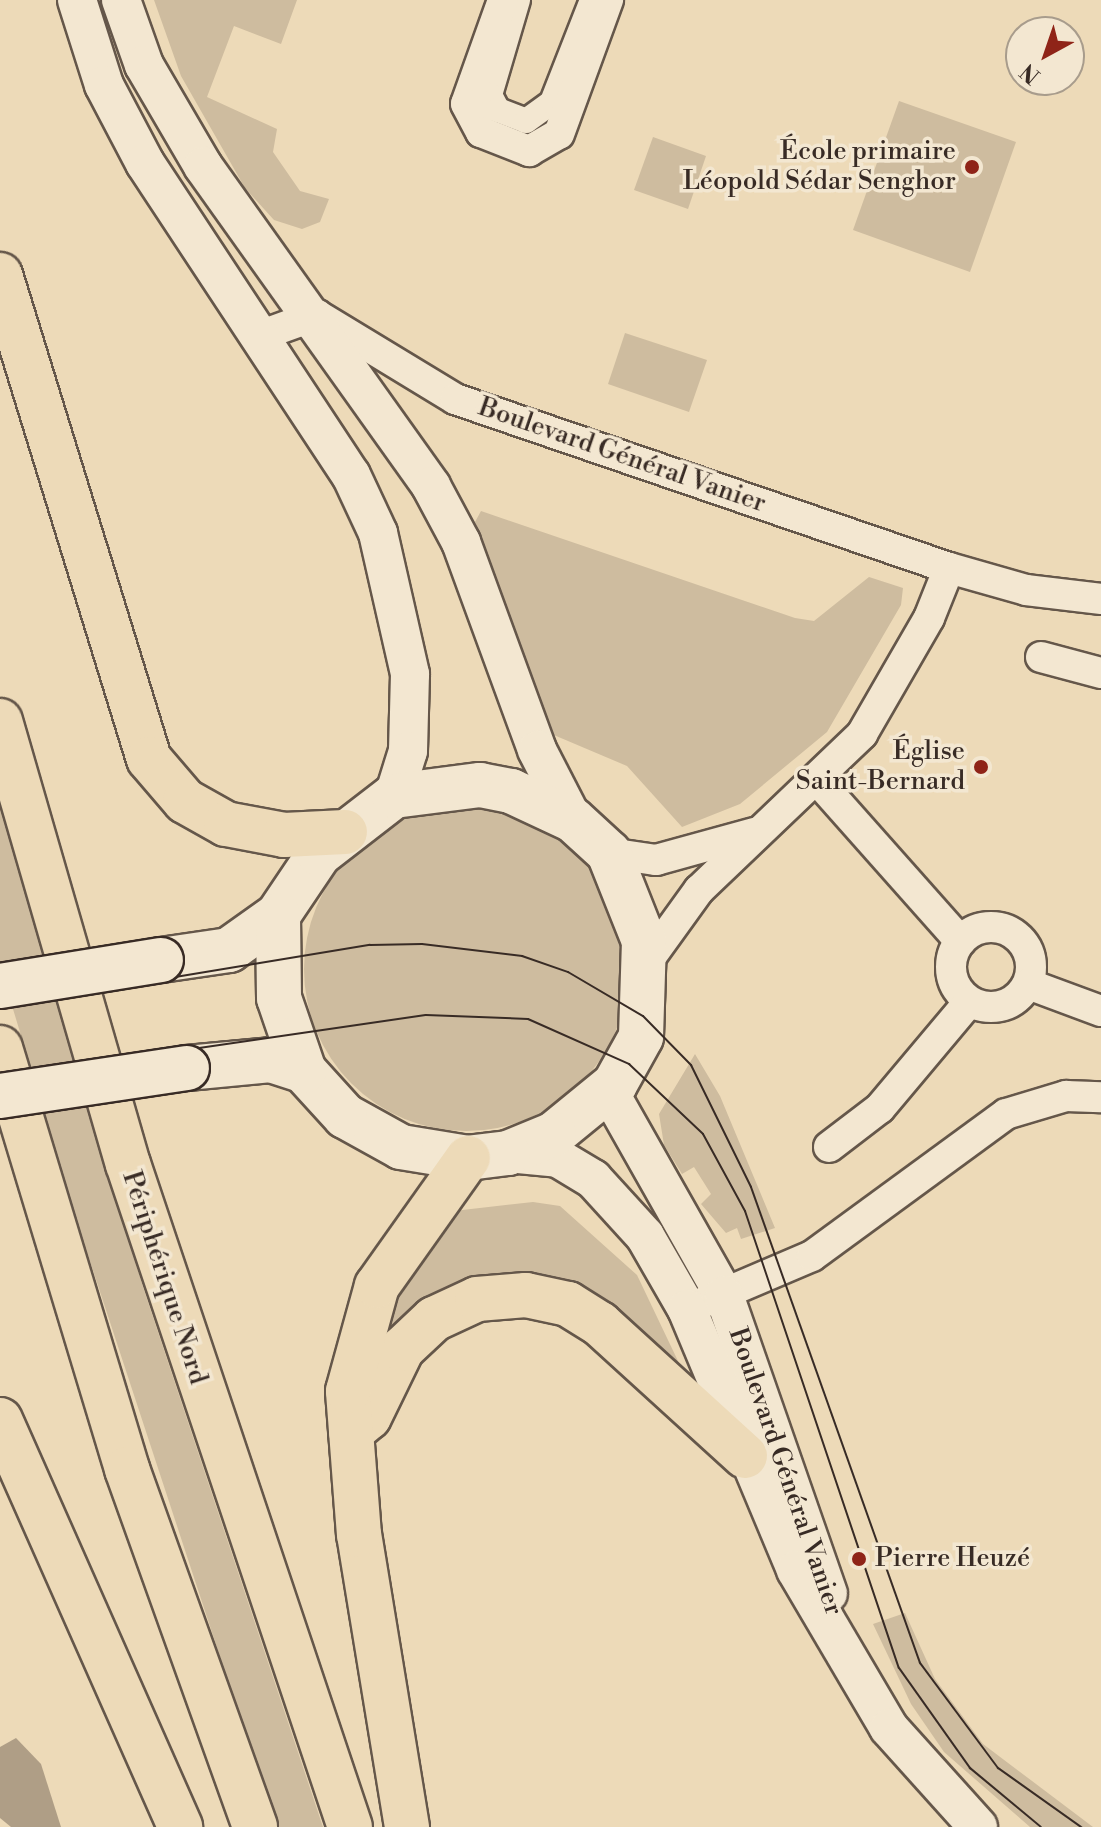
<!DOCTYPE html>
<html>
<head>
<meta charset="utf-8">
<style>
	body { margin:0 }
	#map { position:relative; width:1101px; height:1827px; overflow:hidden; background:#eddab8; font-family:"Libre Bodoni",serif }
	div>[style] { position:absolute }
	.green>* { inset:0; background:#cebc9f }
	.round { border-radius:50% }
	.water>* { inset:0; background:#af9e86 }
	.roads { filter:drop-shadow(2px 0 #65574a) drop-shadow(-2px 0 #65574a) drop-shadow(0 2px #65574a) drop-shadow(0 -2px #65574a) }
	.pedestrian>* { height:24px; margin:-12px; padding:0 12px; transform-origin:12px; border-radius:12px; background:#f3e7d1 }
	.minor>* { height:30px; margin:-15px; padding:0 15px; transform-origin:15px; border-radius:15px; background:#f3e7d1 }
	.minor>.ring { margin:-15px; padding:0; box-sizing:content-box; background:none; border:30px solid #f3e7d1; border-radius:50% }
	.tertiary>* { height:38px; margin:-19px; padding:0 19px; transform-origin:19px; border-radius:19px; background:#f3e7d1 }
	.secondary>* { height:44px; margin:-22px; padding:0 22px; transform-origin:22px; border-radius:22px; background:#f3e7d1 }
	.trunk>* { height:44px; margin:-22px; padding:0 22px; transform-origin:22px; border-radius:22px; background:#eddab8 }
	.tram>* { height:2px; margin:-1px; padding:0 1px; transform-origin:1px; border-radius:1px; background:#382b25 }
	.bridges { filter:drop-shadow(2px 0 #382b25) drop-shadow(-2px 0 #382b25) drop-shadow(0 2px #382b25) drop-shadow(0 -2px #382b25) }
	.secondary-bridge>* { height:44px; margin:-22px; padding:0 22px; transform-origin:22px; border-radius:22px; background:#f3e7d1 }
	.dots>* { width:22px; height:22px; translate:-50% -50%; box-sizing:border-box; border:4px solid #f3e7d1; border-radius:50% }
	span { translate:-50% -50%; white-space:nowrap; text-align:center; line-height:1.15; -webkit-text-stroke:7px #f3e7d1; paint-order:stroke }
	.poi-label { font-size:26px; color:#382b25 }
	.right { translate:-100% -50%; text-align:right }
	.left { translate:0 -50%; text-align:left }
	.street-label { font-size:26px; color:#382b25 }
	.north { position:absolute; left:1005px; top:16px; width:80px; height:80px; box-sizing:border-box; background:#f3e7d1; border:2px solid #a89c8c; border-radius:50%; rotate:220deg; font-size:22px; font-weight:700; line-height:32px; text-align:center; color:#382b25 }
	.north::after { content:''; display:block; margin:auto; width:28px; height:36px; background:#8f2418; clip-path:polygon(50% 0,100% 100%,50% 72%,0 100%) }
</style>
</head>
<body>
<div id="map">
	<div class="green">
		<div style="clip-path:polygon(154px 0,297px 0,281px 44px,234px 26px,207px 97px,277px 129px,273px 152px,300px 191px,329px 199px,320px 222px,302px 229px,274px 220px,245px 188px,181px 76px)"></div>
		<div style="clip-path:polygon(899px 101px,1016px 142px,970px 272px,853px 230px)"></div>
		<div style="clip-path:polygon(653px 137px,706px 156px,688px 209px,634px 190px)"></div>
		<div style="clip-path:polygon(625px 333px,707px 360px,689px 412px,608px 384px)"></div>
		<div style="clip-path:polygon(481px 511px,795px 618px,814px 621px,869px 577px,903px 588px,901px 605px,827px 732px,740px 804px,682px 827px,627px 766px,542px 730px,475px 522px)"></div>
		<div style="clip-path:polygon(0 802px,143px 1287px,323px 1827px,276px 1827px,81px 1234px,0 966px)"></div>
		<div class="round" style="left:304px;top:807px;width:324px;height:324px"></div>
		<div style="clip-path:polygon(695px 1054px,720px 1096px,775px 1228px,741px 1239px,737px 1228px,726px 1233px,701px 1204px,711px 1194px,694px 1167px,682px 1174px,664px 1145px,659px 1114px)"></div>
		<div style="clip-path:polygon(533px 1202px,560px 1206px,637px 1275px,688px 1382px,503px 1276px,375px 1362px,374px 1330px,445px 1212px)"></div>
		<div style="clip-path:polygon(905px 1613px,935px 1679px,983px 1744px,1093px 1827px,1030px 1827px,944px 1752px,911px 1704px,873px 1624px)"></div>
	</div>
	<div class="water">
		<div style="clip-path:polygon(16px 1738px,41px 1764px,61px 1827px,11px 1827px,0 1818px,0 1747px)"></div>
	</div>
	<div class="roads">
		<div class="pedestrian">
			<div style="left:518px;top:0;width:99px;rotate:106.4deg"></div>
			<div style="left:490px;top:95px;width:17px;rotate:62deg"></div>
			<div style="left:498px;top:110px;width:30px;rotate:21deg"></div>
			<div style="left:526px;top:121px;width:32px;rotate:-36deg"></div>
			<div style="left:552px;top:102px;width:110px;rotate:-68.6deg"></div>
		</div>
		<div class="minor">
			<div style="left:503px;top:0;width:110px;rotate:109.6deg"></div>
			<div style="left:466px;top:104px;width:32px;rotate:62deg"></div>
			<div style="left:481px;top:132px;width:52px;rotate:21.6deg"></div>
			<div style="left:529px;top:151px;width:34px;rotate:-30deg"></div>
			<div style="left:559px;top:134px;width:143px;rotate:-69.9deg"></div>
			<div style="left:259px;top:336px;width:62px;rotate:-19.9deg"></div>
			<div style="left:317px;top:315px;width:162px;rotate:31.3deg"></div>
			<div style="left:455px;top:399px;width:522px;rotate:18.89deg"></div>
			<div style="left:949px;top:568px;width:80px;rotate:15.9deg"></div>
			<div style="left:1026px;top:590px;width:76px;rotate:6.8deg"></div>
			<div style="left:1041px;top:657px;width:62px;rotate:14.9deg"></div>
			<div style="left:819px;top:782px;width:213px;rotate:48.4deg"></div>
			<div style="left:609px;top:853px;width:48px;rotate:8.5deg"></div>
			<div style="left:656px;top:860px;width:102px;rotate:-15.4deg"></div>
			<div class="ring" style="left:951px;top:927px;width:50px;height:50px"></div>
			<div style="left:647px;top:962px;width:89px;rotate:-54.2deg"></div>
			<div style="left:699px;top:890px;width:226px;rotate:-43.7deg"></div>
			<div style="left:862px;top:734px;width:134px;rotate:-60deg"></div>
			<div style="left:929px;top:618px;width:54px;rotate:-68.2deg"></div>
			<div style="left:1028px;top:984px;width:78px;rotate:20.3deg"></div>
			<div style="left:829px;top:1147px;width:64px;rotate:-37.4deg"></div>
			<div style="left:880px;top:1108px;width:138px;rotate:-50deg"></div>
			<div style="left:704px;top:1302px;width:117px;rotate:-23.1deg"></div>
			<div style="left:812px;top:1256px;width:240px;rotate:-36.2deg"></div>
			<div style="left:1006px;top:1114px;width:63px;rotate:-16.7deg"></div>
			<div style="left:1066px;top:1096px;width:35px;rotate:2deg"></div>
		</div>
		<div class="tertiary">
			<div style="left:77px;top:0;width:89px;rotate:72.4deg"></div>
			<div style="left:104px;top:85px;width:88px;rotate:62.3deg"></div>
			<div style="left:145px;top:163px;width:374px;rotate:56.6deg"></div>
			<div style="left:351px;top:475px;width:64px;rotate:65deg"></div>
			<div style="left:378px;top:533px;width:145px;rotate:77.2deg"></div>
			<div style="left:410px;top:674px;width:77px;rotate:91.5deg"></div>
			<div style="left:408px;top:751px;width:47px;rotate:107.3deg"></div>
			<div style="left:121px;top:0;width:69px;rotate:70.5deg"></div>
			<div style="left:144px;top:65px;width:117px;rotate:59.7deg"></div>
			<div style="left:203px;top:166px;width:393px;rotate:54.5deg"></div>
			<div style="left:431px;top:486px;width:64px;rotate:61.8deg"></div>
			<div style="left:461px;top:542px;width:221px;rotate:69.9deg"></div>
			<div style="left:537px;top:750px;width:79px;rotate:62.8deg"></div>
			<div style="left:608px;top:1090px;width:236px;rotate:60.5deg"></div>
			<div style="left:724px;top:1295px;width:316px;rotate:70.8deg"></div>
			<div style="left:508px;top:1153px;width:50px;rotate:5.7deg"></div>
			<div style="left:558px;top:1158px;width:41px;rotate:31deg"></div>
			<div style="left:593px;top:1179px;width:77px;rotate:47.6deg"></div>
			<div style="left:645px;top:1236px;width:84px;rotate:60.1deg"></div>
			<div style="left:687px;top:1309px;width:283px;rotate:67.3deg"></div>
			<div style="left:796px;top:1570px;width:183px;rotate:59.5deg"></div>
			<div style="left:889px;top:1728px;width:133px;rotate:48deg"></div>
		</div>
		<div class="secondary">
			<div style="left:161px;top:960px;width:69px;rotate:-8.4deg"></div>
			<div style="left:229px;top:950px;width:60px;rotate:-35.5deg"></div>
			<div style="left:278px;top:915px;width:73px;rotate:-56.1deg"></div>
			<div style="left:319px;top:854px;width:95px;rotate:-37.7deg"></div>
			<div style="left:394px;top:796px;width:87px;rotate:-7.3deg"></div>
			<div style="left:480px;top:785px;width:32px;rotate:11deg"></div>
			<div style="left:511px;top:791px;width:68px;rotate:25.1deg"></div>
			<div style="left:573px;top:820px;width:49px;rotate:42.5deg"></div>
			<div style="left:609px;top:853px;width:95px;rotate:68.3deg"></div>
			<div style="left:644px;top:941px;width:96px;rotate:91.8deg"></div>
			<div style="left:641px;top:1037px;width:54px;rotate:119deg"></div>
			<div style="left:615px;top:1084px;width:79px;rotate:140.7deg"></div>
			<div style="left:554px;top:1134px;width:50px;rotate:157.6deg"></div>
			<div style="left:508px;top:1153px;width:40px;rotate:172.9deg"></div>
			<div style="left:468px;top:1158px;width:68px;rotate:-170.7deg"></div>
			<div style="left:401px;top:1147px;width:64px;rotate:-151deg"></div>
			<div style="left:345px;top:1116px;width:61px;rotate:-132.3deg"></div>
			<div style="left:304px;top:1071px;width:77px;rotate:-108.9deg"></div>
			<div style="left:279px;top:998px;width:83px;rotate:-90.7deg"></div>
			<div style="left:187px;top:1068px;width:84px;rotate:-5.4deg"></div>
			<div style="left:271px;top:1060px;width:35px;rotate:18deg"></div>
		</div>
		<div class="trunk">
			<div style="left:0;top:275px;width:506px;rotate:72.89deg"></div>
			<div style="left:149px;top:759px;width:55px;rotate:49.4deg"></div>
			<div style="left:185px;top:801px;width:47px;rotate:29.3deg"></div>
			<div style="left:226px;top:824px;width:59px;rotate:10.7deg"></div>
			<div style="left:284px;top:835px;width:61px;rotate:-2.8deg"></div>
			<div style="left:0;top:721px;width:461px;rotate:73.9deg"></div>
			<div style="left:128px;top:1164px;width:699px;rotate:71.49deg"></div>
			<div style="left:0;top:1048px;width:440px;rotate:73.2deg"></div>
			<div style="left:127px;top:1469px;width:380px;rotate:70.3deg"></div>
			<div style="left:0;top:1420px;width:445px;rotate:66.1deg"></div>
			<div style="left:351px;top:1432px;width:23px;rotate:-40deg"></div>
			<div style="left:369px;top:1417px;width:76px;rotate:-64.1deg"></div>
			<div style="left:402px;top:1349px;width:44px;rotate:-43.2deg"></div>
			<div style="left:434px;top:1319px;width:47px;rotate:-24.9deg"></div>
			<div style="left:477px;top:1299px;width:49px;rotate:-4.7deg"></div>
			<div style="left:526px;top:1295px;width:43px;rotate:12.1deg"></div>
			<div style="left:568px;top:1304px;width:38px;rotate:32deg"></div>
			<div style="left:600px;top:1324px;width:196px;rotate:42.3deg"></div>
			<div style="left:407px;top:1827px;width:296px;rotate:-99.3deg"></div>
			<div style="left:359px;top:1535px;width:144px;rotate:-94.4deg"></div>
			<div style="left:348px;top:1391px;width:109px;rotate:-74.6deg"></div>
			<div style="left:377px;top:1286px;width:157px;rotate:-54.6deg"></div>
		</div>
	</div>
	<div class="tram">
		<div style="left:0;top:1006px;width:375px;rotate:-9.4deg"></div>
		<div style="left:370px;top:945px;width:52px;rotate:-1.1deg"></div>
		<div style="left:422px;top:944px;width:101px;rotate:6.8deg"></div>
		<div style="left:522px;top:956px;width:49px;rotate:19.2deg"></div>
		<div style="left:568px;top:972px;width:87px;rotate:30.4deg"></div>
		<div style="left:643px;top:1016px;width:69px;rotate:45.6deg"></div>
		<div style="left:691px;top:1065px;width:136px;rotate:63.8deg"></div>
		<div style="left:751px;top:1187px;width:505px;rotate:70.45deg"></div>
		<div style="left:920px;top:1663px;width:131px;rotate:53.4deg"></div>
		<div style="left:998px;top:1768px;width:102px;rotate:35.4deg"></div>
		<div style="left:0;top:1077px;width:430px;rotate:-8.3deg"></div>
		<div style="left:426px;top:1015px;width:102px;rotate:2.2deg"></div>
		<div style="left:528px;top:1019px;width:111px;rotate:24deg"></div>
		<div style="left:629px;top:1064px;width:102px;rotate:43.4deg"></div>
		<div style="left:703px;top:1134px;width:88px;rotate:61.4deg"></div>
		<div style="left:745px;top:1211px;width:482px;rotate:71.4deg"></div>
		<div style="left:899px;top:1668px;width:123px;rotate:54.6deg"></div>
		<div style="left:970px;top:1768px;width:92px;rotate:39.7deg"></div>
	</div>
	<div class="bridges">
		<div class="secondary-bridge">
			<div style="left:0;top:986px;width:163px;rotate:-9.2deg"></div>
			<div style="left:0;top:1096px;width:189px;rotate:-8.5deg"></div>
		</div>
	</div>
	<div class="dots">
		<div style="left:972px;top:167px;background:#8f2418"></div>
		<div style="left:981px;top:767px;background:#8f2418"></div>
		<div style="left:859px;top:1559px;background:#8f2418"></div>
	</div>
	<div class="poi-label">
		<span class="right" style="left:956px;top:167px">École primaire<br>Léopold Sédar Senghor</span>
		<span class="right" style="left:965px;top:767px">Église<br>Saint-Bernard</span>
		<span class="left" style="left:875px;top:1559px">Pierre Heuzé</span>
	</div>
	<div class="street-label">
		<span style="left:622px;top:456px;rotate:19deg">Boulevard Général Vanier</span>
		<span style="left:164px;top:1278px;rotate:72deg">Périphérique Nord</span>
		<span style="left:785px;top:1472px;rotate:71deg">Boulevard Général Vanier</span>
	</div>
	<div class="north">N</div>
</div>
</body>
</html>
